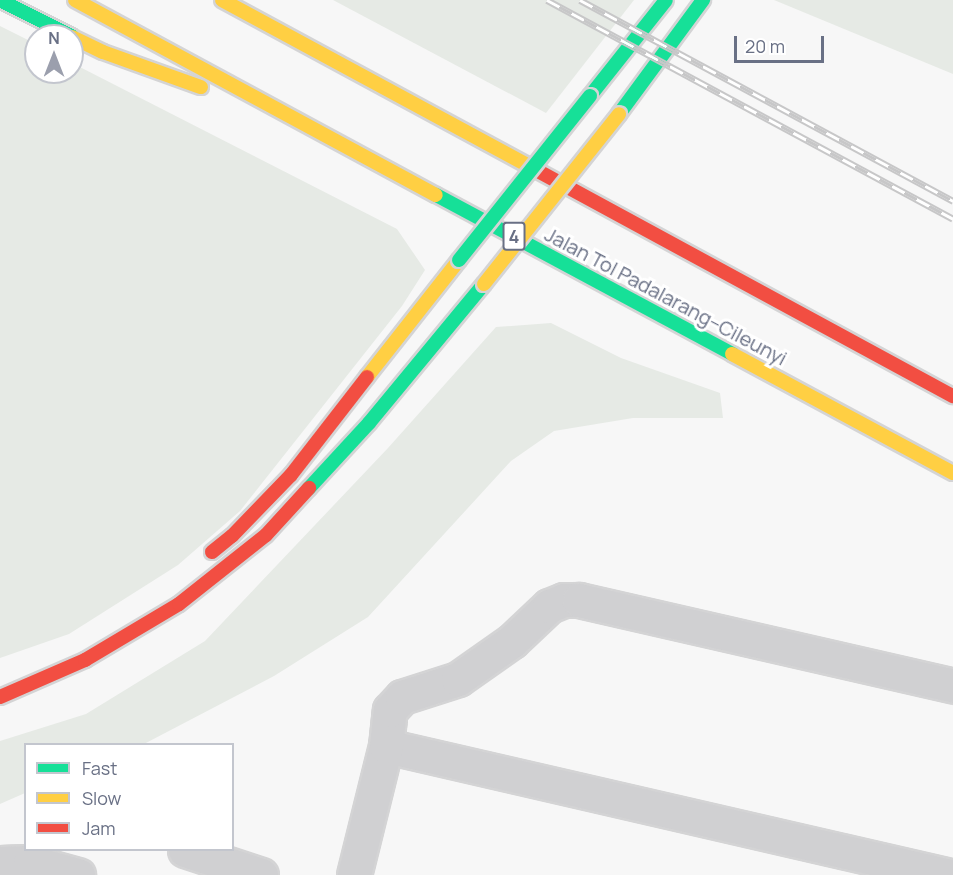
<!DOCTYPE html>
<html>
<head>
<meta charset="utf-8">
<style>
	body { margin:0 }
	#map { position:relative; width:953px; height:875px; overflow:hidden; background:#f7f7f7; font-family:Manrope,sans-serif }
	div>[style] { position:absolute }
	.green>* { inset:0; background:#e6eae5 }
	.roads { filter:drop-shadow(2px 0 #d4d4d5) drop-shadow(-2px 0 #d4d4d5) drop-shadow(0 2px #d4d4d5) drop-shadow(0 -2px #d4d4d5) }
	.street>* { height:33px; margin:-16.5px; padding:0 16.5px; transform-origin:16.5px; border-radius:16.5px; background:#d0d0d2 }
	.fast>* { height:14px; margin:-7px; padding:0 7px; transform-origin:7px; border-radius:7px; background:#16e098 }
	.slow>* { height:14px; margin:-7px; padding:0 7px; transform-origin:7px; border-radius:7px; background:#ffcf43 }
	.jam>* { height:14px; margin:-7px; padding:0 7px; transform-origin:7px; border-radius:7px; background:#f24e42 }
	.rail>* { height:7px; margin-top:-3.5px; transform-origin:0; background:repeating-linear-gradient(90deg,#fff 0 14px,#c7c7c8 0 28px); box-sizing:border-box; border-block:2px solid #c7c7c8 }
	.bridges { filter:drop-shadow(2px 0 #d4d4d5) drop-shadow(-2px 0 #d4d4d5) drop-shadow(0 2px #d4d4d5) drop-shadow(0 -2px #d4d4d5) }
	.fast-bridge>* { height:14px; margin:-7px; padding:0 7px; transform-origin:7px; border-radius:7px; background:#16e098 }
	.slow-bridge>* { height:14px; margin:-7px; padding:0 7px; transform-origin:7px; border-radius:7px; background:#ffcf43 }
	span { translate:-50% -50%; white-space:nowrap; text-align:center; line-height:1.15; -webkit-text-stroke:6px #fff; paint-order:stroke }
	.shield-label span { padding:2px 4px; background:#fff; border:2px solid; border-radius:4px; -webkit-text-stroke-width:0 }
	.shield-label { font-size:18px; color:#697085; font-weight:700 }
	.street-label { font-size:20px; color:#697085 }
	.legend { position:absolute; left:24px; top:743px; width:210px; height:108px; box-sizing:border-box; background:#fff; border:2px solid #c3c6ce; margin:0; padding:8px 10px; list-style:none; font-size:18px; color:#697085 }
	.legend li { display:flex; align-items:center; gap:12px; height:30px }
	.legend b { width:30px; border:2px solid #c3c6ce }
	.north { position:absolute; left:24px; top:24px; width:60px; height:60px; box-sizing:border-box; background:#fff; border:2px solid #c3c6ce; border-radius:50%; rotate:0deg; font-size:16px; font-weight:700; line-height:24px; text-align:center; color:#697085 }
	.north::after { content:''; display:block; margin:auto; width:21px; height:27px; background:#9b9fad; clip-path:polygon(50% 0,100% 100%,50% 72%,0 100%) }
	.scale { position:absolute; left:734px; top:36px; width:90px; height:27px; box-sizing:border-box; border:3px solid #697085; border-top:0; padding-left:8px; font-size:18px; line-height:21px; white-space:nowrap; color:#697085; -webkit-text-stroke:4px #fff; paint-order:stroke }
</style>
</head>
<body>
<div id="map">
	<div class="green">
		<div style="clip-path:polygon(333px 0,634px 0,546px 113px)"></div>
		<div style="clip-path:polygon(774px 0,953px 0,953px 74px)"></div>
		<div style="clip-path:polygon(0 26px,36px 44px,36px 72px,72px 72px,72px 63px,397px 229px,425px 270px,402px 306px,240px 511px,178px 565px,69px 634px,0 658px)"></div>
		<div style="clip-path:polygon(551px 323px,621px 358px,720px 393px,723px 418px,633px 418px,554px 431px,511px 461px,368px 617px,274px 676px,144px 744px,26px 744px,25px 793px,0 804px,0 741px,86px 714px,205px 641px,388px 448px,496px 327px)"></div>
	</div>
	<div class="roads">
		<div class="street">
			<div style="left:386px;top:746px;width:575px;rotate:12.97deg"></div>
			<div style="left:185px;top:850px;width:80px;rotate:18.2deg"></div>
			<div style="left:0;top:863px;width:30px;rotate:-2deg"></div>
			<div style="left:30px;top:862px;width:50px;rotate:15.2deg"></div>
			<div style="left:354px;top:875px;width:133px;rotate:-76.1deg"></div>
			<div style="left:386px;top:746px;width:36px;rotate:-84deg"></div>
			<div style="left:390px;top:710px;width:18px;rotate:-47deg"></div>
			<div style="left:402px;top:697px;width:59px;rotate:-17.8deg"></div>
			<div style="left:458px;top:679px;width:66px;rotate:-35.1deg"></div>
			<div style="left:512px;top:641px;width:51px;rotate:-43.4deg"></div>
			<div style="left:549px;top:606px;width:16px;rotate:-22deg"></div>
			<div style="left:564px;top:600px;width:15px"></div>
			<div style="left:579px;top:600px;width:384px;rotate:12.9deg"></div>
		</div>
		<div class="fast">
			<div style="left:0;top:0;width:80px;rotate:26.9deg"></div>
			<div style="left:590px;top:96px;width:122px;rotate:-51.6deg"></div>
			<div style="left:619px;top:114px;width:142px;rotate:-53.6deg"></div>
			<div style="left:436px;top:195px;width:336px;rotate:28.2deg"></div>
			<div style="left:309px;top:488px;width:88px;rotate:-47.3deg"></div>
			<div style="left:369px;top:423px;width:180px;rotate:-50.4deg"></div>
		</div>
		<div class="slow">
			<div style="left:75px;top:0;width:410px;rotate:28.4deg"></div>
			<div style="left:222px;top:0;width:359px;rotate:28.4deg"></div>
			<div style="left:72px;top:37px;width:34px;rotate:26deg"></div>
			<div style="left:103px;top:52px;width:104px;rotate:19.7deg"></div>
			<div style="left:732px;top:354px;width:251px;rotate:28.3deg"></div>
			<div style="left:367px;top:377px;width:149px;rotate:-51.8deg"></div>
		</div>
		<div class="jam">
			<div style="left:538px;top:171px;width:472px;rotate:28.5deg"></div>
			<div style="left:212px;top:552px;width:26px;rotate:-39deg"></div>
			<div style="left:232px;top:536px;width:85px;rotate:-46deg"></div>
			<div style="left:291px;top:475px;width:124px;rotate:-52.2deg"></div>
			<div style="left:0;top:697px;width:93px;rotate:-23.5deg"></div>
			<div style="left:85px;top:660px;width:109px;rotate:-30.8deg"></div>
			<div style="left:179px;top:604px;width:111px;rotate:-38.4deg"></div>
			<div style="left:266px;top:535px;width:64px;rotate:-47.5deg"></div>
		</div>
	</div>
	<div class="rail">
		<div style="left:547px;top:0;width:461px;rotate:28.3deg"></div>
		<div style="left:580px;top:0;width:424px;rotate:28.3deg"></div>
	</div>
	<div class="bridges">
		<div class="fast-bridge">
			<div style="left:459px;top:260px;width:210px;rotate:-51.4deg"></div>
		</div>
		<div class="slow-bridge">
			<div style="left:484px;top:284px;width:217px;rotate:-51.5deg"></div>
		</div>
	</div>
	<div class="shield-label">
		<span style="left:514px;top:236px">4</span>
	</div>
	<div class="street-label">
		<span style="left:666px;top:296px;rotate:28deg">Jalan Tol Padalarang–Cileunyi</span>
	</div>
	<ul class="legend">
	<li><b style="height:8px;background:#16e098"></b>Fast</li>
	<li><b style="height:8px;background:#ffcf43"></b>Slow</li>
	<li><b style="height:8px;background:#f24e42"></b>Jam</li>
	</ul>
	<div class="north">N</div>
	<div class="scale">20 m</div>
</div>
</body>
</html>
